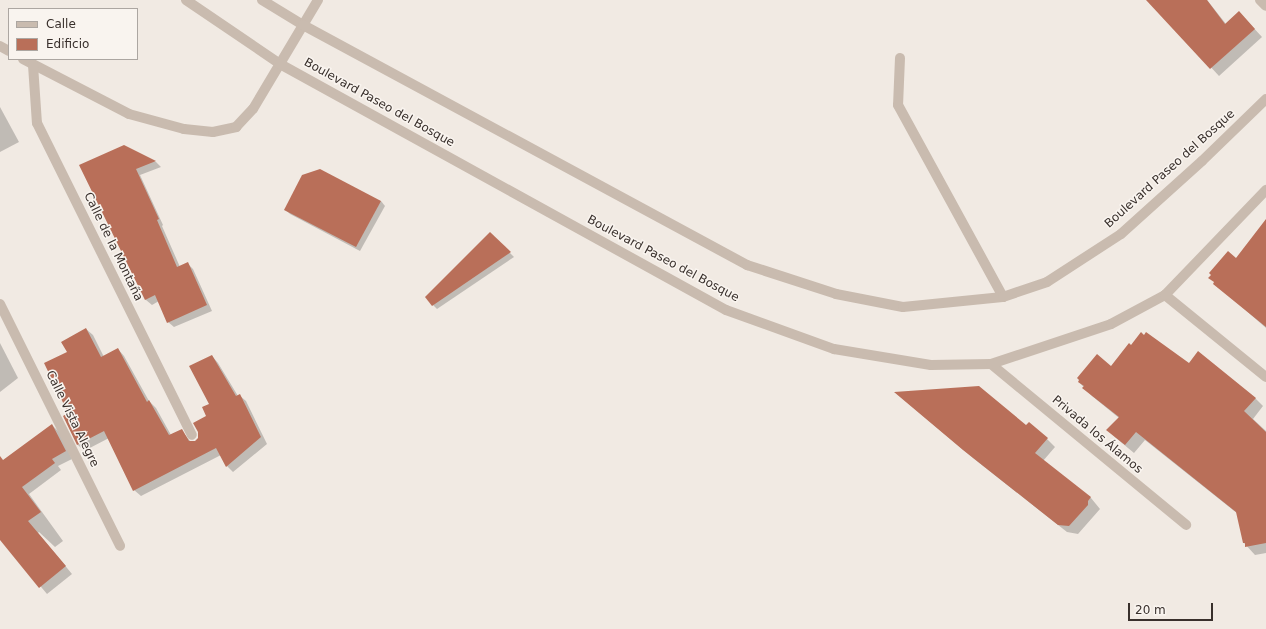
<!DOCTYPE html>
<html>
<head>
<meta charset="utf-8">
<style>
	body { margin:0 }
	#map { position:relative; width:1266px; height:629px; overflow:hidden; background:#f1eae3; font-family:"DejaVu Sans",sans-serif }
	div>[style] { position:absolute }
	.shadow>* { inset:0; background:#0003 }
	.building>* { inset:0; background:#b96f59 }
	.service>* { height:10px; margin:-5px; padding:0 5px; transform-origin:5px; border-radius:5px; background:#c9bbaf }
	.minor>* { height:10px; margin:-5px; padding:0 5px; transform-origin:5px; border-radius:5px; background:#c9bbaf }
	.tertiary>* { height:10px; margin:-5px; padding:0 5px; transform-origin:5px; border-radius:5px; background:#c9bbaf }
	span { translate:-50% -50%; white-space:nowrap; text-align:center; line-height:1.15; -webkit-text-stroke:3px #f9f4ef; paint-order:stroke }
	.street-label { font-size:12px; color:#39302c }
	.legend { position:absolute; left:8px; top:8px; width:130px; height:52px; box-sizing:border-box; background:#f9f4ef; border:1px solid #aca6a1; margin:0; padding:5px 7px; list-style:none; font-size:12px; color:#39302c }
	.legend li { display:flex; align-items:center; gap:8px; height:20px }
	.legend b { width:20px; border:1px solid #aca6a1 }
	.scale { position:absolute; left:1128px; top:603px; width:85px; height:18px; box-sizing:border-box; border:2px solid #39302c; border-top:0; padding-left:5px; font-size:12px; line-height:14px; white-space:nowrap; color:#39302c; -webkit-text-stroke:3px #f9f4ef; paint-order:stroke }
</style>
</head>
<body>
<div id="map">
	<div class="shadow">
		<div style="clip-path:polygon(1149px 0,1207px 0,1226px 24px,1239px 12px,1262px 37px,1219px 76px)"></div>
		<div style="clip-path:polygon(0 107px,19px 142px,0 152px)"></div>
		<div style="clip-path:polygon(124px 146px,156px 162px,161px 167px,140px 175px,163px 225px,162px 226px,180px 267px,188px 264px,193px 269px,212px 311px,174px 327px,168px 322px,159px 301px,152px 305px,146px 300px,81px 165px)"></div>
		<div style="clip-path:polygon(381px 201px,385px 206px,360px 251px,290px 214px,286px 210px)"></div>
		<div style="clip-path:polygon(1266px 226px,1266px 328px,1218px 286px,1237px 260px)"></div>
		<div style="clip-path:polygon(490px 233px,514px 257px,437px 309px,433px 305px)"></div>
		<div style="clip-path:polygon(86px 329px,93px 335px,104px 357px,118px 349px,124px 356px,149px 401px,156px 408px,171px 435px,181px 430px,191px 442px,195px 442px,199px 439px,208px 416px,210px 404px,212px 356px,218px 363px,238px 396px,239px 395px,246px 401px,267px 444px,233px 472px,227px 466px,221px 455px,141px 496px,134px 490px,109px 438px,84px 451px,78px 445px,64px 417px,69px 413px,68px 353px)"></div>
		<div style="clip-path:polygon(0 343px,18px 378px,0 392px)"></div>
		<div style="clip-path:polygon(1189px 364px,1255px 398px,1263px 406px,1253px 419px,1266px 431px,1266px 553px,1255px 555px,1244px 543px,1238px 514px,1145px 440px,1134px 453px,1116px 438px,1108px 430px,1119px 418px,1092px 396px,1079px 382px,1111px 367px)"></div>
		<div style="clip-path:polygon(896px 393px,1047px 439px,1055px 447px,1043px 461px,1091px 498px,1100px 509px,1078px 534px,1067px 532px,973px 458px)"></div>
		<div style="clip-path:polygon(52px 425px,59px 432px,72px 459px,58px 466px,61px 470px,29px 494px,63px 541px,55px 547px,39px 532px,38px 533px,72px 574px,47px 594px,0 538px,0 463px)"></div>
	</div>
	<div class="building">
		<div style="clip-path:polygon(1146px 0,1207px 0,1225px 24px,1239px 11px,1255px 29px,1210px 69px)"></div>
		<div style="clip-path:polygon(124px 145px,156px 161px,136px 169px,159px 219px,157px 220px,177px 267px,188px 262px,207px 305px,167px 323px,155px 295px,145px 300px,79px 165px)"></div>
		<div style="clip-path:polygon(320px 169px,381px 201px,356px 247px,284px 210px,302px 175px)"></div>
		<div style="clip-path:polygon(1266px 219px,1266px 327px,1213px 284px,1214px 282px,1208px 278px,1211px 275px,1209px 273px,1228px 251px,1236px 258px)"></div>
		<div style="clip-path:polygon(490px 232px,511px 252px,432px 306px,425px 297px)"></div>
		<div style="clip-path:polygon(86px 328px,101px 357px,118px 348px,147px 402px,149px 400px,169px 435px,182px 429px,189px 441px,195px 441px,198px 438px,198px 432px,193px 423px,206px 416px,202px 407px,209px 404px,189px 366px,212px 355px,236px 396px,240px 394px,261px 437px,226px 467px,216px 448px,133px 491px,104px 431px,77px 445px,63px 416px,68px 413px,44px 363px,67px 352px,61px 342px)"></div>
		<div style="clip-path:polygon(1141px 332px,1144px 335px,1146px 332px,1189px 363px,1198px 351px,1256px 398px,1244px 411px,1266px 432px,1266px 543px,1245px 547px,1245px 543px,1243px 543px,1236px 512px,1136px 432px,1125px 445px,1106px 430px,1119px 417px,1082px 388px,1084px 386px,1078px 382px,1079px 380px,1077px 378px,1097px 354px,1111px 366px,1129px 343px,1131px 345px)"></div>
		<div style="clip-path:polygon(979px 386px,1026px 425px,1029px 422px,1048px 438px,1035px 453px,1091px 497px,1088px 501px,1088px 505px,1069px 526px,1058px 525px,963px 450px,894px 392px)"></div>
		<div style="clip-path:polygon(52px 424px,66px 451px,52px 459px,55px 463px,22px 487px,41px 512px,28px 521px,66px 566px,39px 588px,0 540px,0 456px,3px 460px)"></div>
	</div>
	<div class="service">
		<div style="left:900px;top:58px;width:47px;rotate:92.4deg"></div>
		<div style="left:898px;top:105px;width:219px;rotate:61.3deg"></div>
	</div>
	<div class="minor">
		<div style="left:1260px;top:0;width:8px;rotate:45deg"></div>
		<div style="left:0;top:46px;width:10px;rotate:29deg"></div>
		<div style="left:23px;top:59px;width:119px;rotate:27.4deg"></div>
		<div style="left:129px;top:114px;width:57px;rotate:15.3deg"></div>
		<div style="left:184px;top:129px;width:29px;rotate:6deg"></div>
		<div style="left:213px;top:132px;width:24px;rotate:-12deg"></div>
		<div style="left:236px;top:127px;width:25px;rotate:-47deg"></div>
		<div style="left:253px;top:109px;width:127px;rotate:-59.2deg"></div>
		<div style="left:33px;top:65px;width:58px;rotate:86.1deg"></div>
		<div style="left:37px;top:123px;width:348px;rotate:63.6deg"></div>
		<div style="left:1165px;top:295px;width:130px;rotate:39.1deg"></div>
		<div style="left:0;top:304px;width:270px;rotate:63.6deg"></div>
		<div style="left:991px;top:364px;width:253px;rotate:39.5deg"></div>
	</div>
	<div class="tertiary">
		<div style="left:186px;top:0;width:114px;rotate:34.2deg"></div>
		<div style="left:280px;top:64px;width:509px;rotate:28.88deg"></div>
		<div style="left:726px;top:310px;width:115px;rotate:19.9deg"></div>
		<div style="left:834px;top:349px;width:98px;rotate:9.4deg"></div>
		<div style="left:931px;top:365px;width:60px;rotate:-1deg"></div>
		<div style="left:991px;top:364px;width:126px;rotate:-18.4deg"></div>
		<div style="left:1111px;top:324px;width:61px;rotate:-28.2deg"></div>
		<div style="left:1165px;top:295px;width:146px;rotate:-46.1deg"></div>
		<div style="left:262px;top:0;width:48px;rotate:31.4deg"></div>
		<div style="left:303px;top:25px;width:505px;rotate:28.39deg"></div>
		<div style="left:747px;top:265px;width:94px;rotate:18deg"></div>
		<div style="left:836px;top:294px;width:68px;rotate:11deg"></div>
		<div style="left:903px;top:307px;width:100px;rotate:-5.7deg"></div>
		<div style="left:1003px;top:297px;width:46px;rotate:-18.8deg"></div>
		<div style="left:1047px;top:282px;width:88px;rotate:-33deg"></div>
		<div style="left:1121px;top:234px;width:109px;rotate:-42deg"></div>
		<div style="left:1202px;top:161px;width:89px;rotate:-44.1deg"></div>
	</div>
	<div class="street-label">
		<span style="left:379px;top:103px;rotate:29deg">Boulevard Paseo del Bosque</span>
		<span style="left:1170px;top:169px;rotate:-42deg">Boulevard Paseo del Bosque</span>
		<span style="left:113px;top:247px;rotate:64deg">Calle de la Montaña</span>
		<span style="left:663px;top:259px;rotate:28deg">Boulevard Paseo del Bosque</span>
		<span style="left:72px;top:419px;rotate:64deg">Calle Vista Alegre</span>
		<span style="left:1097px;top:435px;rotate:40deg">Privada los Álamos</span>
	</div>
	<ul class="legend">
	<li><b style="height:5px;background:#c9bbaf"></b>Calle</li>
	<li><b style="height:11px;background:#b96f59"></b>Edificio</li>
	</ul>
	<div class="scale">20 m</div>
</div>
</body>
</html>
